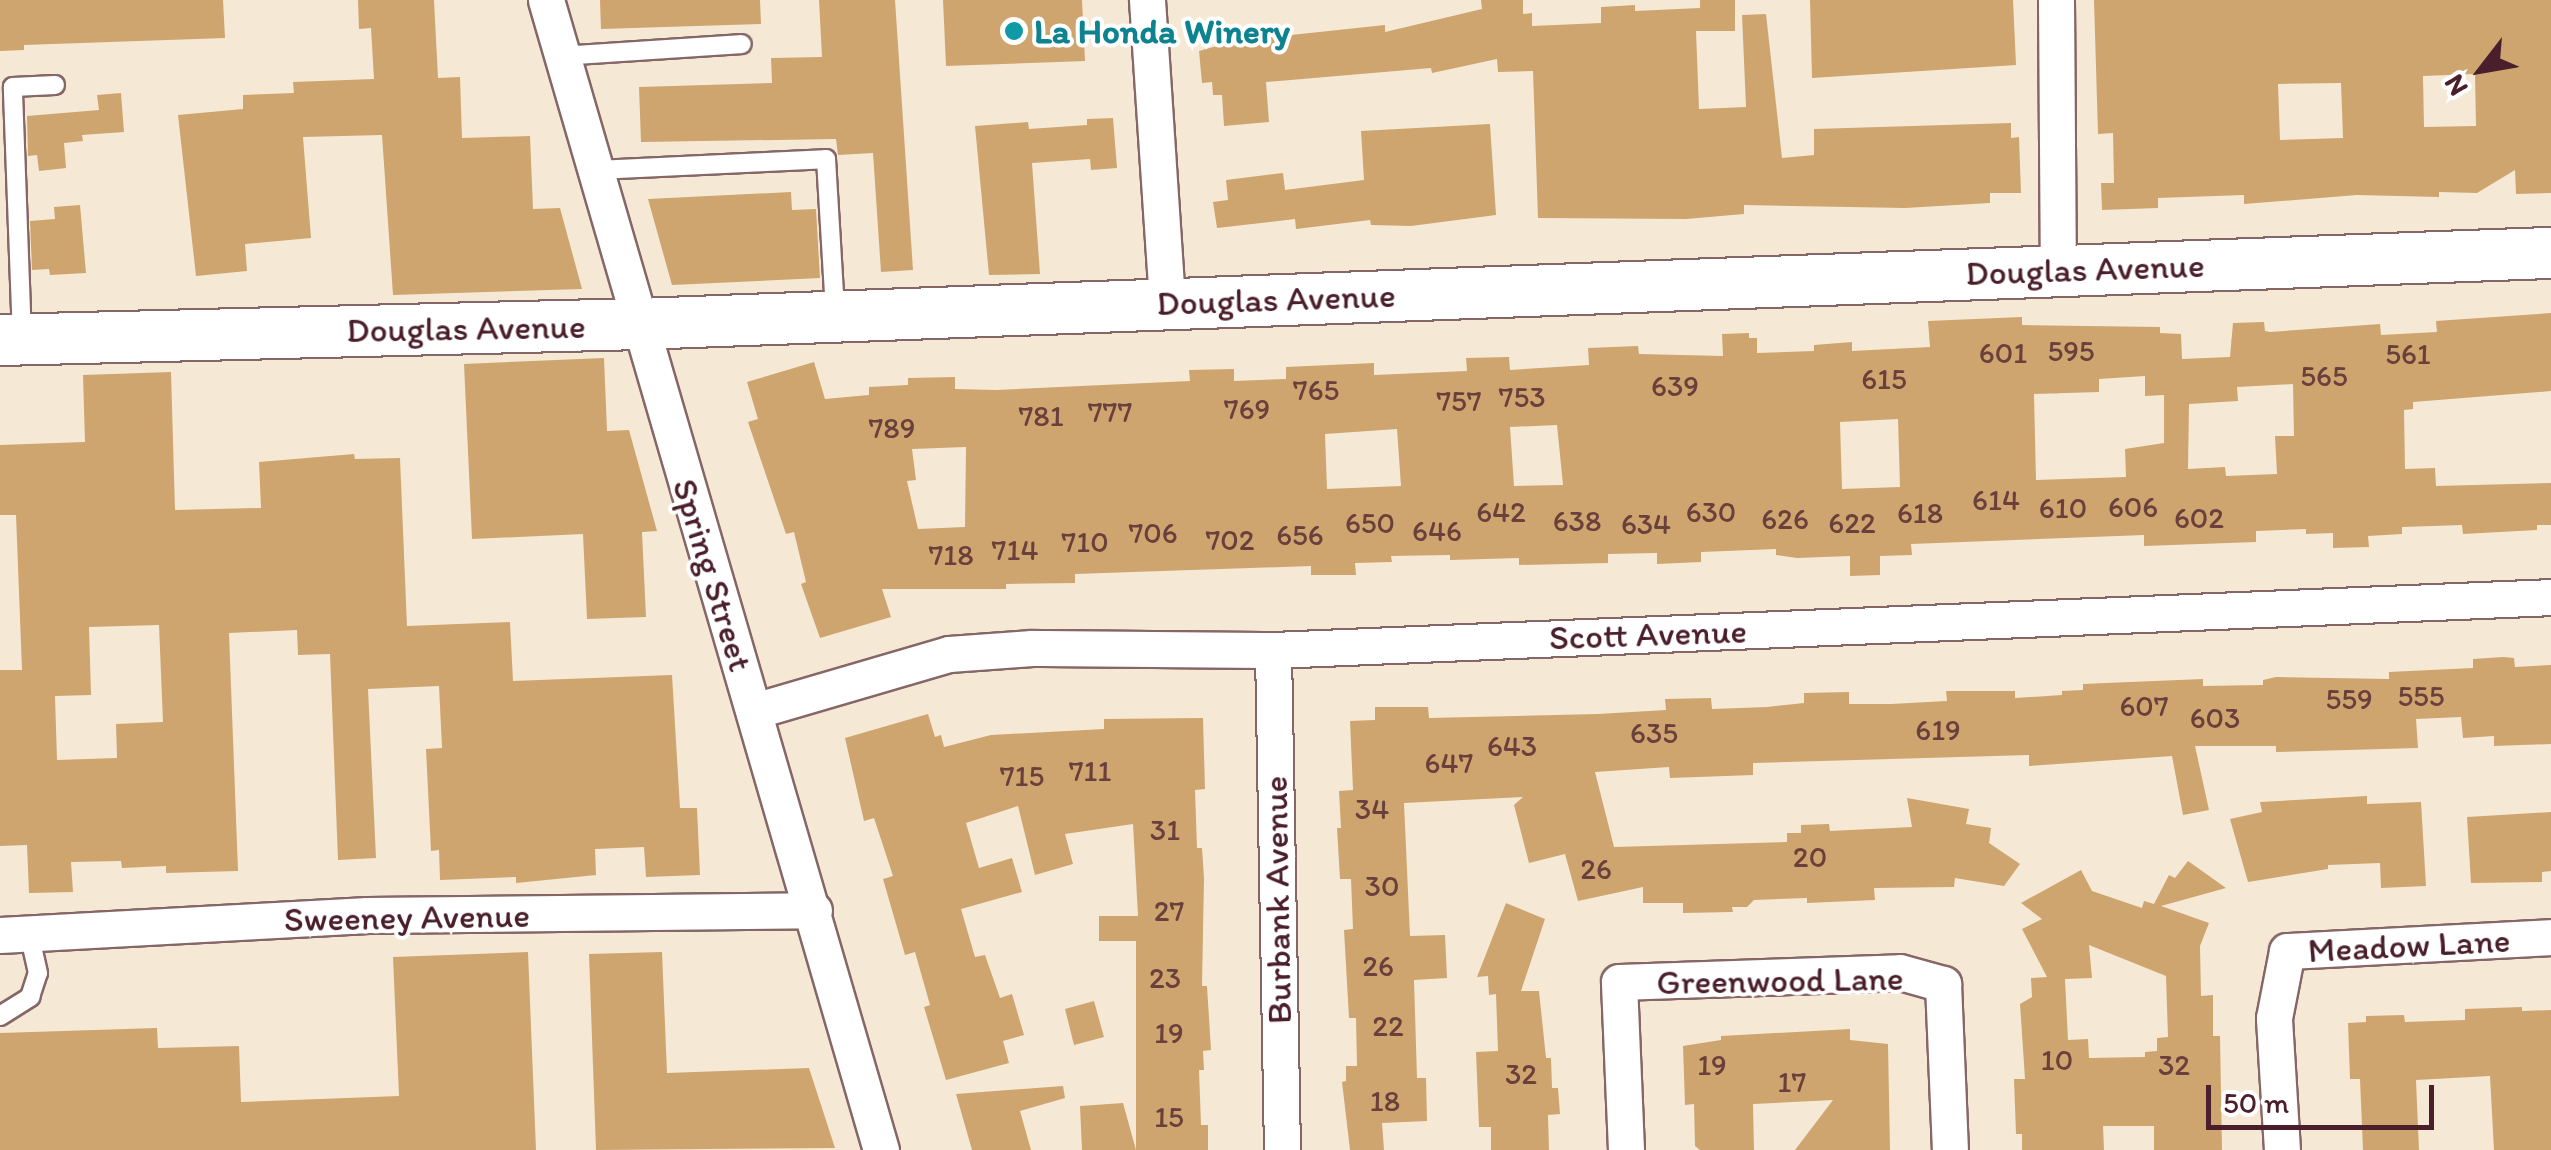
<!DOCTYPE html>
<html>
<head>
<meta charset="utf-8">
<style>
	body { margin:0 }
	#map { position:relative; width:2551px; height:1150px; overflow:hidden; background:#f5e9d5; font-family:Itim,sans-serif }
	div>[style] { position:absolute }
	.building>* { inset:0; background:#cea56f }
	.roads { filter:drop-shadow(2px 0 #866666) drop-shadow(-2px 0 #866666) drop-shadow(0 2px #866666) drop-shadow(0 -2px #866666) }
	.lane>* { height:18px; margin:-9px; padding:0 9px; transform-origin:9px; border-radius:9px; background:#fff }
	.street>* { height:35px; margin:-17.5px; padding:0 17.5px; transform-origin:17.5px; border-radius:17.5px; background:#fff }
	.secondary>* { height:50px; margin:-25px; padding:0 25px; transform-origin:25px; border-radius:25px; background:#fff }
	.dots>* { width:28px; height:28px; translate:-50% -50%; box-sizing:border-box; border:5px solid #fff; border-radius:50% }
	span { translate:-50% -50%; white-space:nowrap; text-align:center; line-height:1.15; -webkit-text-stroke:8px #fff; paint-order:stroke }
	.number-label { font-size:30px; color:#6b403c }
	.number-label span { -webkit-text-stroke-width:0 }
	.culture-label { font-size:35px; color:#0d838f; font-weight:700 }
	.left { translate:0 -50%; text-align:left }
	.street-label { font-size:35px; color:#4a1f2b }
	.north { position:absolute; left:2431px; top:20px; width:100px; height:100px; -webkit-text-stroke:8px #fff; paint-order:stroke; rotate:239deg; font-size:28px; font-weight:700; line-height:40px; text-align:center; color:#4a1f2b }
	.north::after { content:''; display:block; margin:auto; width:35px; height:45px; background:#4a1f2b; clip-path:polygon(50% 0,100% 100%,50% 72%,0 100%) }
	.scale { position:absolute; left:2206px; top:1085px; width:228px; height:45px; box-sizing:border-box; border:5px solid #4a1f2b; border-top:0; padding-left:12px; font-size:30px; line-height:35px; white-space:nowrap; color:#4a1f2b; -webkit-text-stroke:8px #fff; paint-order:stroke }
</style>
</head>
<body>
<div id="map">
	<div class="building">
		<div style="clip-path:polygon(0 0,223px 0,225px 38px,24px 45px,24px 50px,0 51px)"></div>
		<div style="clip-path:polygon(358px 0,434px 0,438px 78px,460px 77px,462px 138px,530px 136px,533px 209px,560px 208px,582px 289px,393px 295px,382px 135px,303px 137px,311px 238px,245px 244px,247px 271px,196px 276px,178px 115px,243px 109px,243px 95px,294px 93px,293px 82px,374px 79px,371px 28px,359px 29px)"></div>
		<div style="clip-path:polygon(600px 0,760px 0,761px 24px,601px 29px)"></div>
		<div style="clip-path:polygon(819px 0,895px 0,913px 270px,881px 272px,873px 153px,838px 155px,836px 139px,641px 142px,639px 87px,772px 83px,771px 58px,822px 57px)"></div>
		<div style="clip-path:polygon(943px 0,1082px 0,1085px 61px,946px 66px)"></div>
		<div style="clip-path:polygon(1481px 0,1523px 0,1523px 14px,1532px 13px,1532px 26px,1601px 23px,1601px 7px,1635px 5px,1635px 11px,1700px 8px,1700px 0,1735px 0,1735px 31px,1696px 31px,1699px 109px,1746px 107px,1742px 15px,1766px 14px,1782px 158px,1814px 155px,1814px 129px,2011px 123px,2011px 138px,2019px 137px,2021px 193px,1990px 193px,1990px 203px,1905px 208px,1744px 205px,1744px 214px,1686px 219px,1538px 218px,1533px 71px,1498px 72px,1497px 59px,1432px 73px,1431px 68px,1266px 82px,1269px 122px,1224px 126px,1222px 95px,1213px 95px,1212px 82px,1202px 83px,1199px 51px,1224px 44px,1224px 34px,1262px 31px,1263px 38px,1385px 25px,1385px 32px,1482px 9px)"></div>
		<div style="clip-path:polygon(1810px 0,2013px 0,2016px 65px,1812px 78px)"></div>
		<div style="clip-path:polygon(evenodd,2094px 0,2551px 0,2551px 193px,2516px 194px,2515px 170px,2477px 193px,2439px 192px,2439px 197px,2357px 195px,2244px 204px,2244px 195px,2158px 198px,2158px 208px,2102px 210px,2101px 183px,2114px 183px,2113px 133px,2098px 134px,2094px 0,2475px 74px,2476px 126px,2424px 127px,2423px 76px,2475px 74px,2094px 0,2341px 83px,2343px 138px,2280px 140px,2278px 84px,2341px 83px)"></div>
		<div style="clip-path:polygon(121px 93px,124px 132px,82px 135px,83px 141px,64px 143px,66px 168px,39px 171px,37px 155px,28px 156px,27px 116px,99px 110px,97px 95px)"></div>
		<div style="clip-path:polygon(1113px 118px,1117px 168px,1091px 170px,1090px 159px,1032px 163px,1040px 274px,989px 275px,975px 126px,1028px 122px,1029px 129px,1087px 125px,1087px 119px)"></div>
		<div style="clip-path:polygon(1490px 124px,1496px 215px,1411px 226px,1371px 225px,1370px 220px,1296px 229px,1295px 219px,1217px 228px,1213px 202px,1228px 200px,1226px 180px,1283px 173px,1285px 190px,1364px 180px,1361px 131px)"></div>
		<div style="clip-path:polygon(791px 192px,792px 210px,816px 209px,820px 278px,672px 285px,648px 199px)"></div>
		<div style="clip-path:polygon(80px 205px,86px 273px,50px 275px,49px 269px,32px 270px,30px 221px,55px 219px,54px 207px)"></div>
		<div style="clip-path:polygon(evenodd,2551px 313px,2551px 391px,2413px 402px,2413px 409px,2404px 410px,2405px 469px,2435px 468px,2436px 486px,2551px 483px,2551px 525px,2537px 525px,2537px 530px,2463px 534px,2462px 525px,2402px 527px,2402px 534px,2368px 536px,2369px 547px,2333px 548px,2333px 533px,2306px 534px,2306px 529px,2256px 531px,2256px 542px,2144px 546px,2144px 535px,1911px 544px,1912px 555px,1880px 556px,1880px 575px,1850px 576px,1850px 556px,1797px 558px,1776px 555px,1776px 549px,1701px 552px,1701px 562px,1657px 564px,1657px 553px,1608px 554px,1608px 563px,1519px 565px,1519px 558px,1450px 560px,1450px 555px,1391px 556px,1392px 562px,1355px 563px,1356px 575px,1311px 575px,1311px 566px,1075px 574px,1075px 583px,1006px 584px,1006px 589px,882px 589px,891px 617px,820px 638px,801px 584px,806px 582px,794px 532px,786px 534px,748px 422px,758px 419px,747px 382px,814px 362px,825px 399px,869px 395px,869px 387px,908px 385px,908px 378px,955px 377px,955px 389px,996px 390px,1190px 381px,1189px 370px,1234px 369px,1234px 381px,1286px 379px,1286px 367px,1374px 363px,1374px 375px,1467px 371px,1466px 358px,1509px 357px,1510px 370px,1589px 365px,1588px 348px,1638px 346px,1639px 354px,1723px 356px,1722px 334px,1749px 333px,1749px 338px,1757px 338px,1757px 353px,1814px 351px,1814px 345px,1852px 342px,1852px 351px,1930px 347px,1928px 321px,2022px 317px,2022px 325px,2160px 327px,2160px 333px,2181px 334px,2182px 359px,2230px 357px,2233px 323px,2264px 322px,2265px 331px,2270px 332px,2380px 324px,2381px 335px,2437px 332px,2436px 321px,2551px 313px,2145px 376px,2145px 396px,2164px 395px,2164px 443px,2125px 449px,2126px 477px,2036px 480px,2034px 394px,2099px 392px,2099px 379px,2145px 376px,2551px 313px,2293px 384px,2294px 436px,2275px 436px,2277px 474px,2226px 476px,2225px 467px,2188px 469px,2189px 404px,2238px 401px,2237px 387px,2293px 384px,2551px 313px,1898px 419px,1900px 487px,1842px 489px,1840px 422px,1898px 419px,2551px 313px,1557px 425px,1563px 485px,1514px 486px,1510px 427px,1557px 425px,2551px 313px,1397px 429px,1401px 486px,1327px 489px,1325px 434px,1397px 429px,2551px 313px,966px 447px,965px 527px,918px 529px,907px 481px,916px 480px,912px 449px,966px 447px)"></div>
		<div style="clip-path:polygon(604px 358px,607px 431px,629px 430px,657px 531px,642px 532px,646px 617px,587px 619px,583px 534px,472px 539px,464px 364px)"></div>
		<div style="clip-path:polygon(evenodd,171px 372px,175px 510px,261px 508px,259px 462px,354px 454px,355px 459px,400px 458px,407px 626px,510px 622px,513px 681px,672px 675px,680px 808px,697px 808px,700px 875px,646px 877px,644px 847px,595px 849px,596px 875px,516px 883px,516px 877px,440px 880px,439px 850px,431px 851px,426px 749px,442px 748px,439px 686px,368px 689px,376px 858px,338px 860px,330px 654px,298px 655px,297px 630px,229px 633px,238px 871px,166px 873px,166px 866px,122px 868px,121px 861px,71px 862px,73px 892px,29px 893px,27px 845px,0 846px,0 670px,22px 670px,16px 515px,0 515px,0 445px,85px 442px,83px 375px,171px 372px,159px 625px,163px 722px,116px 724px,117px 758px,57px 760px,55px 696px,91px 695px,89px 627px,159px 625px)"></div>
		<div style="clip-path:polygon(2503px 657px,2514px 658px,2515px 667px,2551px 665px,2551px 744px,2494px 746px,2494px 736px,2463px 738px,2461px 717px,2416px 719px,2418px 748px,2276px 752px,2276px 746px,2195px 746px,2209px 810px,2183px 815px,2172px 756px,2029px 766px,2029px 755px,1753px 763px,1753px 775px,1670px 778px,1669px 767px,1595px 772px,1614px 847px,1787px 842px,1787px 833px,1801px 833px,1801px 825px,1829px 824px,1830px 831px,1912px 827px,1907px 798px,1969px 809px,1966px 824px,1991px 828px,1989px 843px,2020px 864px,2004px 886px,1955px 878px,1954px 887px,1874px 888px,1875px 900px,1807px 903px,1807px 898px,1754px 900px,1747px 907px,1732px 907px,1733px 912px,1683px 913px,1683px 903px,1643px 903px,1643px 887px,1578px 901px,1565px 854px,1529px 863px,1514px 805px,1523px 797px,1404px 803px,1410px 936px,1445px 935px,1447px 978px,1414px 980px,1417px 1078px,1426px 1078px,1427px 1121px,1382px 1123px,1384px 1150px,1350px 1150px,1342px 1082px,1346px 1081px,1346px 1066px,1357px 1066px,1356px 1018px,1349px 1018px,1344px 930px,1353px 929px,1351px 879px,1340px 879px,1337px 828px,1341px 828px,1339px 791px,1353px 790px,1350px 721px,1375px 720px,1375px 707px,1428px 707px,1429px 718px,1598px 714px,1666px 710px,1665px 699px,1711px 698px,1712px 709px,1767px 707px,1804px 703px,1804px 693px,1849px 692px,1849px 704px,1891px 704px,1947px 701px,1946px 691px,2015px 691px,2015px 698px,2062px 695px,2062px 691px,2083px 690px,2083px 684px,2106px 683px,2203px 679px,2203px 686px,2263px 685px,2263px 680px,2276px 677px,2389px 679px,2389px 672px,2473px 668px,2473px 659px)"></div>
		<div style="clip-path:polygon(928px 714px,935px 737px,941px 735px,944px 747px,991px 735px,1104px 729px,1104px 719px,1203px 718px,1205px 789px,1195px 790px,1197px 848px,1202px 848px,1204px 878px,1202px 986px,1207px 986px,1211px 1050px,1203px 1051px,1204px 1070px,1199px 1070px,1201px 1125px,1208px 1125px,1208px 1150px,1136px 1150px,1136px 941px,1099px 941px,1099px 916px,1138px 916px,1133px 824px,1065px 834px,1073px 864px,1035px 875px,1018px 806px,966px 823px,979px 868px,1012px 858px,1022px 892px,961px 909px,975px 957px,985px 955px,1000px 998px,1012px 994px,1024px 1035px,1003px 1041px,1009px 1063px,946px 1080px,924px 1007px,930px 1005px,915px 952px,905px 955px,883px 879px,893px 876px,874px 818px,864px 821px,845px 738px)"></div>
		<div style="clip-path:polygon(2367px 796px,2367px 804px,2421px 802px,2426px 886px,2381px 888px,2380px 863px,2328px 865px,2328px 869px,2248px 882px,2230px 819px,2262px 812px,2260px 802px)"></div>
		<div style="clip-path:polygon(2551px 812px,2551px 871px,2542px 872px,2542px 882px,2471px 883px,2467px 817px)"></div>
		<div style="clip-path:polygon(evenodd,2188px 861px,2226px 888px,2161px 906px,2209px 923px,2200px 946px,2201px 996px,2213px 995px,2213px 1036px,2220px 1036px,2222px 1150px,2154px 1150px,2154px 1126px,2103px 1126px,2104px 1150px,2022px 1150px,2022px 1134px,2016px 1134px,2014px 1079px,2025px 1079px,2020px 1004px,2032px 997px,2031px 978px,2047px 977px,2022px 929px,2042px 919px,2021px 903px,2081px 870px,2092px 891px,2142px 908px,2144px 901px,2154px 904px,2169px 875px,2175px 878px,2188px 861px,2089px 945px,2166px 976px,2168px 1037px,2157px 1038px,2157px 1051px,2145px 1052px,2145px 1057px,2089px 1058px,2088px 1039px,2068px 1040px,2065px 979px,2092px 978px,2089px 945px)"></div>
		<div style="clip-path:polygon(1506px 903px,1545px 919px,1521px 991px,1539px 991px,1546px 1058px,1551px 1058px,1552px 1088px,1558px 1088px,1560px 1114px,1548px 1115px,1549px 1150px,1491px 1150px,1491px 1127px,1479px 1127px,1476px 1052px,1498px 1051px,1496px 994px,1489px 995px,1488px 976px,1477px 977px)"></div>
		<div style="clip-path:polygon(528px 952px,536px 1150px,0 1150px,0 1033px,157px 1028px,158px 1048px,239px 1046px,241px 1102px,399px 1096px,393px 957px)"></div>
		<div style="clip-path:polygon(662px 952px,667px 1073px,809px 1068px,835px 1148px,596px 1150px,589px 954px)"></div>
		<div style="clip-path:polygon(1094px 1001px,1104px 1037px,1074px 1045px,1065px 1009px)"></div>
		<div style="clip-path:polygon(2522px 1007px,2522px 1011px,2551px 1010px,2551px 1150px,2494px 1150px,2490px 1076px,2416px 1080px,2419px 1150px,2363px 1150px,2360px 1079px,2350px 1079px,2348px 1023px,2366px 1022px,2366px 1016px,2404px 1015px,2405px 1022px,2465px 1020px,2465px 1009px)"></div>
		<div style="clip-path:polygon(1850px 1029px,1850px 1040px,1888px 1044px,1890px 1150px,1795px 1150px,1833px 1100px,1753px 1104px,1754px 1150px,1700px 1150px,1695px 1146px,1694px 1104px,1685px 1105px,1683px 1046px,1721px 1040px,1721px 1036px)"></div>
		<div style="clip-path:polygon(1063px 1086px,1065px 1098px,1020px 1111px,1031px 1150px,972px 1150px,956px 1094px)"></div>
		<div style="clip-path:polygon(1123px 1103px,1136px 1150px,1082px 1150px,1080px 1106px)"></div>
	</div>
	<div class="roads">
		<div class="lane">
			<div style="left:562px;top:56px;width:180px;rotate:-3.8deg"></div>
			<div style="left:595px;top:170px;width:231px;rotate:-2.7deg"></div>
			<div style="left:826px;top:159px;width:153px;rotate:86.6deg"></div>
			<div style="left:22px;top:338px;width:251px;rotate:-92.1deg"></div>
			<div style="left:13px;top:87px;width:42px;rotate:-2.7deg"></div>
			<div style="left:0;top:1016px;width:36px;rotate:-32deg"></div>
			<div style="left:30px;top:997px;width:25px;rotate:-72deg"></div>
			<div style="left:38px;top:973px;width:41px;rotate:-102.7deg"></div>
		</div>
		<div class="street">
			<div style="left:546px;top:0;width:1198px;rotate:73.76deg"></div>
			<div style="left:1147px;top:0;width:304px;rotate:86.2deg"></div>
			<div style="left:2056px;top:0;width:269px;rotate:89.6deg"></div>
			<div style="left:1273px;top:650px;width:500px;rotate:88.97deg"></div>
			<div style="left:754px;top:711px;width:203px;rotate:-16.3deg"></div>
			<div style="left:949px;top:654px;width:83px;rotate:-4.1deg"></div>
			<div style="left:1032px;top:648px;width:241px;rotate:0.5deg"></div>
			<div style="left:1273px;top:650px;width:1279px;rotate:-2.37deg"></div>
			<div style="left:0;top:935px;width:368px;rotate:-3.1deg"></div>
			<div style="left:367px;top:915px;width:447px;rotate:-0.6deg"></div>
			<div style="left:1626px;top:1150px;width:168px;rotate:-92.4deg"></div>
			<div style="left:1619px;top:982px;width:281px;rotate:-2deg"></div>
			<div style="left:1900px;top:972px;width:45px;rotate:15.6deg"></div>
			<div style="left:1943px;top:984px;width:166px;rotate:87.6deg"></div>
			<div style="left:2282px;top:1150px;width:132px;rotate:-93.5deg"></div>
			<div style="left:2274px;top:1018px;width:68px;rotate:-79deg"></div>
			<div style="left:2287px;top:951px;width:264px;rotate:-3deg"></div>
		</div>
		<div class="secondary">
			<div style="left:0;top:340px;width:639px;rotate:-1.43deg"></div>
			<div style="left:639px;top:324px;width:1913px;rotate:-2.13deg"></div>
		</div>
	</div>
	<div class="dots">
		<div style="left:1014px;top:31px;background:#0f9aa8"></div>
	</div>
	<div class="number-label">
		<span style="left:2071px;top:351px">595</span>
		<span style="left:2003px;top:353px">601</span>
		<span style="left:2408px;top:354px">561</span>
		<span style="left:2324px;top:376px">565</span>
		<span style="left:1884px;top:379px">615</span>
		<span style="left:1675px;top:386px">639</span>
		<span style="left:1316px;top:390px">765</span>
		<span style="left:1522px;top:397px">753</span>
		<span style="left:1459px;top:401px">757</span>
		<span style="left:1247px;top:409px">769</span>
		<span style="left:1110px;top:412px">777</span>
		<span style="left:1041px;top:416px">781</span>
		<span style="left:892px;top:428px">789</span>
		<span style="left:1996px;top:500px">614</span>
		<span style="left:2133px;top:507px">606</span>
		<span style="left:2063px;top:508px">610</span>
		<span style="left:1501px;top:512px">642</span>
		<span style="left:1711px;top:512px">630</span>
		<span style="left:1920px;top:513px">618</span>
		<span style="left:2199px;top:518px">602</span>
		<span style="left:1785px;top:519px">626</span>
		<span style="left:1577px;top:521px">638</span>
		<span style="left:1370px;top:523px">650</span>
		<span style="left:1852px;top:523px">622</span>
		<span style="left:1646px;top:524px">634</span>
		<span style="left:1437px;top:531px">646</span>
		<span style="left:1153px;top:533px">706</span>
		<span style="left:1300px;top:535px">656</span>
		<span style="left:1230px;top:540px">702</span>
		<span style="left:1085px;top:542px">710</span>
		<span style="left:1015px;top:550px">714</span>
		<span style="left:951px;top:555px">718</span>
		<span style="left:2421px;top:696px">555</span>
		<span style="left:2349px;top:699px">559</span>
		<span style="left:2144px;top:706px">607</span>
		<span style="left:2215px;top:718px">603</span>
		<span style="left:1938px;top:730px">619</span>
		<span style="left:1654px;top:733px">635</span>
		<span style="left:1512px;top:746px">643</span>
		<span style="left:1449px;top:763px">647</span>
		<span style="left:1090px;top:771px">711</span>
		<span style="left:1022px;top:776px">715</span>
		<span style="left:1372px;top:809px">34</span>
		<span style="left:1165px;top:830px">31</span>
		<span style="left:1810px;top:857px">20</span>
		<span style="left:1596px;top:869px">26</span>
		<span style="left:1382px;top:886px">30</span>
		<span style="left:1169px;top:911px">27</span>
		<span style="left:1378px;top:966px">26</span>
		<span style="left:1165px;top:978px">23</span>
		<span style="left:1388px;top:1026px">22</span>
		<span style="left:1169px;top:1033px">19</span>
		<span style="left:2057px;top:1060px">10</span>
		<span style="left:1712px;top:1065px">19</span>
		<span style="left:2174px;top:1065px">32</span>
		<span style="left:1521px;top:1074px">32</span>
		<span style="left:1792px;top:1082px">17</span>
		<span style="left:1385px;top:1101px">18</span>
		<span style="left:1169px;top:1117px">15</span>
	</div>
	<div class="culture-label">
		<span class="left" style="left:1034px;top:31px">La Honda Winery</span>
	</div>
	<div class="street-label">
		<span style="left:2085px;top:269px;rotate:-2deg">Douglas Avenue</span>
		<span style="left:1276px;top:299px;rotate:-2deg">Douglas Avenue</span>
		<span style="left:466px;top:328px;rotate:-1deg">Douglas Avenue</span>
		<span style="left:713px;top:575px;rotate:73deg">Spring Street</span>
		<span style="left:1648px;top:634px;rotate:-2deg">Scott Avenue</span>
		<span style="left:1277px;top:900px;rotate:-91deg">Burbank Avenue</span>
		<span style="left:407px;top:917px;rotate:-1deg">Sweeney Avenue</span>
		<span style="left:2409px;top:945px;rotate:-3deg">Meadow Lane</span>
		<span style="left:1780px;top:980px;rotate:-1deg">Greenwood Lane</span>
	</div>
	<div class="north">N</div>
	<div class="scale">50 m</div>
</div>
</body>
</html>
